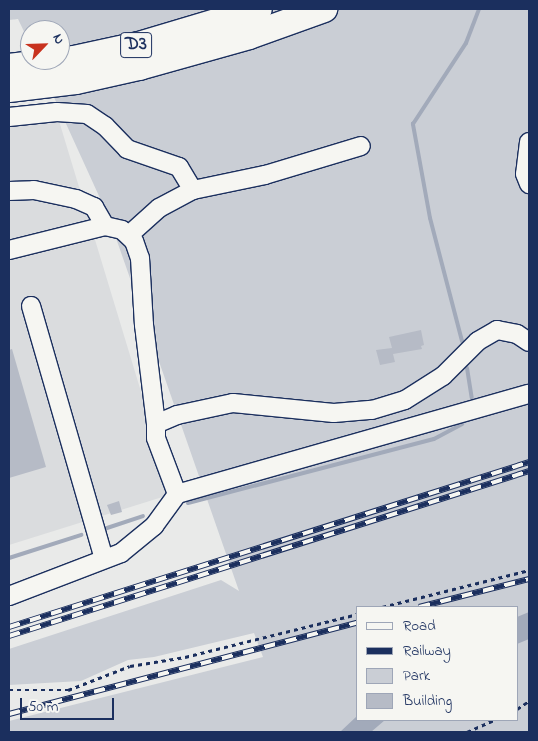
<!DOCTYPE html>
<html>
<head>
<meta charset="utf-8">
<style>
	body { margin:0 }
	#map { position:relative; width:538px; height:741px; overflow:hidden; background:#e9eae9; font-family:"Indie Flower",sans-serif }
	div>[style] { position:absolute }
	.built>* { inset:0; background:#dadcde }
	.green>* { inset:0; background:#caced5 }
	.water>* { inset:0; background:#a2aaba }
	.stream>* { height:4px; margin:-2px; padding:0 2px; transform-origin:2px; border-radius:2px; background:#a2aaba }
	.building>* { inset:0; background:#b6bbc6 }
	.path>* { height:2.5px; margin-top:-1.25px; transform-origin:0; background:repeating-linear-gradient(90deg,#1b2f5e 0 4px,transparent 0 8px) }
	.roads { filter:drop-shadow(1px 0 #1b2f5e) drop-shadow(-1px 0 #1b2f5e) drop-shadow(0 1px #1b2f5e) drop-shadow(0 -1px #1b2f5e) }
	.minor>* { height:18px; margin:-9px; padding:0 9px; transform-origin:9px; border-radius:9px; background:#f6f6f2 }
	.highway>* { height:26px; margin:-13px; padding:0 13px; transform-origin:13px; border-radius:13px; background:#f6f6f2 }
	.rail>* { height:5.5px; margin-top:-2.75px; transform-origin:0; background:repeating-linear-gradient(90deg,#f6f6f2 0 11px,#1b2f5e 0 22px); box-sizing:border-box; border-block:1px solid #1b2f5e }
	span { translate:-50% -50%; white-space:nowrap; text-align:center; line-height:1.15; -webkit-text-stroke:4px #f6f6f2; paint-order:stroke }
	.shield-label span { padding:1px 4px; background:#f6f6f2; border:1px solid; border-radius:4px; -webkit-text-stroke-width:0 }
	.shield-label { font-size:19px; color:#1b2f5e; font-weight:700 }
	.frame { position:absolute; inset:0; border:10px solid #1b2f5e; pointer-events:none }
	.legend { position:absolute; left:356px; top:606px; width:162px; height:115px; box-sizing:border-box; background:#f6f6f2; border:1px solid #9ea6b7; margin:0; padding:6px 9px; list-style:none; font-size:15px; color:#1b2f5e }
	.legend li { display:flex; align-items:center; gap:10px; height:25px }
	.legend b { width:25px; border:1px solid #9ea6b7 }
	.north { position:absolute; left:20px; top:20px; width:50px; height:50px; box-sizing:border-box; background:#f6f6f2; border:1px solid #9ea6b7; border-radius:50%; rotate:66deg; font-size:14px; font-weight:700; line-height:20px; text-align:center; color:#1b2f5e }
	.north::after { content:''; display:block; margin:auto; width:18px; height:22px; background:#c8321e; clip-path:polygon(50% 0,100% 100%,50% 72%,0 100%) }
	.scale { position:absolute; left:20px; top:698px; width:94px; height:22px; box-sizing:border-box; border:2px solid #1b2f5e; border-top:0; padding-left:6px; font-size:15px; line-height:18px; white-space:nowrap; color:#1b2f5e; -webkit-text-stroke:4px #f6f6f2; paint-order:stroke }
</style>
</head>
<body>
<div id="map">
	<div class="built">
		<div style="clip-path:polygon(9px 111px,56px 111px,172px 494px,9px 545px)"></div>
	</div>
	<div class="green">
		<div style="clip-path:polygon(evenodd,9px 9px,529px 9px,529px 732px,9px 732px,9px 721px,263px 657px,254px 633px,154px 657px,128px 660px,81px 681px,9px 685px,9px 649px,221px 580px,239px 591px,109px 218px,37px 60px,60px 60px,60px 30px,30px 30px,30px 44px,18px 19px,9px 20px,9px 9px,357px 607px,517px 607px,517px 720px,357px 720px,357px 607px)"></div>
	</div>
	<div class="water">
		<div style="clip-path:polygon(529px 612px,529px 639px,517px 644px,517px 617px)"></div>
		<div style="clip-path:polygon(357px 716px,357px 720px,385px 720px,371px 732px,340px 732px)"></div>
	</div>
	<div class="stream">
		<div style="left:462px;top:341px;width:127px;rotate:-104.6deg"></div>
		<div style="left:430px;top:218px;width:96px;rotate:-100.3deg"></div>
		<div style="left:413px;top:124px;width:97px;rotate:-56.8deg"></div>
		<div style="left:466px;top:43px;width:36px;rotate:-69deg"></div>
		<div style="left:467px;top:368px;width:30px;rotate:81deg"></div>
		<div style="left:188px;top:503px;width:254px;rotate:-14.6deg"></div>
		<div style="left:434px;top:439px;width:32px;rotate:-28deg"></div>
		<div style="left:104px;top:529px;width:41px;rotate:-18.4deg"></div>
		<div style="left:9px;top:558px;width:76px;rotate:-17.7deg"></div>
	</div>
	<div class="building">
		<div style="clip-path:polygon(421px 330px,424px 345px,421px 346px,422px 349px,393px 354px,395px 362px,380px 365px,376px 350px,392px 348px,389px 337px)"></div>
		<div style="clip-path:polygon(12px 349px,46px 467px,9px 478px,9px 350px)"></div>
		<div style="clip-path:polygon(119px 501px,122px 512px,111px 515px,107px 505px)"></div>
	</div>
	<div class="path">
		<div style="left:382px;top:607px;width:152px;rotate:-14.1deg"></div>
		<div style="left:9px;top:690px;width:59px"></div>
		<div style="left:68px;top:690px;width:66px;rotate:-21.2deg"></div>
		<div style="left:130px;top:666px;width:56px;rotate:-9.3deg"></div>
		<div style="left:185px;top:657px;width:177px;rotate:-14deg"></div>
		<div style="left:517px;top:709px;width:14px;rotate:-34deg"></div>
		<div style="left:467px;top:732px;width:30px;rotate:-24deg"></div>
	</div>
	<div class="roads">
		<div class="minor">
			<div style="left:9px;top:117px;width:48px;rotate:-5.9deg"></div>
			<div style="left:57px;top:112px;width:30px;rotate:4deg"></div>
			<div style="left:87px;top:114px;width:22px;rotate:34deg"></div>
			<div style="left:105px;top:126px;width:32px;rotate:46deg"></div>
			<div style="left:127px;top:149px;width:55px;rotate:19.1deg"></div>
			<div style="left:179px;top:167px;width:27px;rotate:59deg"></div>
			<div style="left:529px;top:142px;width:32px;rotate:97deg"></div>
			<div style="left:525px;top:174px;width:11px;rotate:68deg"></div>
			<div style="left:9px;top:191px;width:25px;rotate:-2deg"></div>
			<div style="left:34px;top:190px;width:43px;rotate:12.1deg"></div>
			<div style="left:76px;top:199px;width:20px;rotate:24deg"></div>
			<div style="left:94px;top:207px;width:22px;rotate:60deg"></div>
			<div style="left:129px;top:235px;width:40px;rotate:-42deg"></div>
			<div style="left:159px;top:208px;width:38px;rotate:-28deg"></div>
			<div style="left:193px;top:190px;width:74px;rotate:-11.8deg"></div>
			<div style="left:265px;top:175px;width:100px;rotate:-16.8deg"></div>
			<div style="left:9px;top:250px;width:99px;rotate:-14deg"></div>
			<div style="left:105px;top:226px;width:17px;rotate:13deg"></div>
			<div style="left:122px;top:230px;width:16px;rotate:43deg"></div>
			<div style="left:134px;top:241px;width:18px;rotate:71deg"></div>
			<div style="left:140px;top:258px;width:67px;rotate:86.6deg"></div>
			<div style="left:144px;top:325px;width:100px;rotate:83.1deg"></div>
			<div style="left:31px;top:306px;width:263px;rotate:73.9deg"></div>
			<div style="left:177px;top:494px;width:60px;rotate:-110.6deg"></div>
			<div style="left:156px;top:438px;width:14px;rotate:-90deg"></div>
			<div style="left:156px;top:424px;width:23px;rotate:-23deg"></div>
			<div style="left:177px;top:415px;width:57px;rotate:-12.1deg"></div>
			<div style="left:233px;top:403px;width:101px;rotate:5.7deg"></div>
			<div style="left:334px;top:413px;width:38px;rotate:-5deg"></div>
			<div style="left:372px;top:410px;width:34px;rotate:-17deg"></div>
			<div style="left:405px;top:400px;width:45px;rotate:-32.3deg"></div>
			<div style="left:443px;top:376px;width:49px;rotate:-45deg"></div>
			<div style="left:478px;top:341px;width:22px;rotate:-30deg"></div>
			<div style="left:497px;top:330px;width:20px;rotate:11deg"></div>
			<div style="left:517px;top:334px;width:14px;rotate:34deg"></div>
			<div style="left:9px;top:596px;width:120px;rotate:-21deg"></div>
			<div style="left:121px;top:553px;width:43px;rotate:-39.3deg"></div>
			<div style="left:154px;top:526px;width:39px;rotate:-54deg"></div>
			<div style="left:177px;top:494px;width:366px;rotate:-15.9deg"></div>
		</div>
		<div class="highway">
			<div style="left:9px;top:67px;width:65px;rotate:-7deg"></div>
			<div style="left:74px;top:59px;width:66px;rotate:-12.2deg"></div>
			<div style="left:139px;top:45px;width:125px;rotate:-16.7deg"></div>
			<div style="left:9px;top:89px;width:67px;rotate:-6.8deg"></div>
			<div style="left:76px;top:81px;width:65px;rotate:-12.5deg"></div>
			<div style="left:139px;top:67px;width:114px;rotate:-15.7deg"></div>
			<div style="left:249px;top:36px;width:80px;rotate:-19.8deg"></div>
		</div>
	</div>
	<div class="rail">
		<div style="left:419px;top:607px;width:114px;rotate:-14.3deg"></div>
		<div style="left:9px;top:627px;width:546px;rotate:-17.6deg"></div>
		<div style="left:9px;top:636px;width:546px;rotate:-17.6deg"></div>
		<div style="left:9px;top:714px;width:360px;rotate:-14.7deg"></div>
	</div>
	<div class="shield-label">
		<span style="left:136px;top:45px">D3</span>
	</div>
	<div class="frame"></div>
	<ul class="legend">
	<li><b style="height:6px;background:#f6f6f2"></b>Road</li>
	<li><b style="height:6px;background:#1b2f5e"></b>Railway</li>
	<li><b style="height:14px;background:#caced5"></b>Park</li>
	<li><b style="height:14px;background:#b6bbc6"></b>Building</li>
	</ul>
	<div class="north">N</div>
	<div class="scale">50 m</div>
</div>
</body>
</html>
